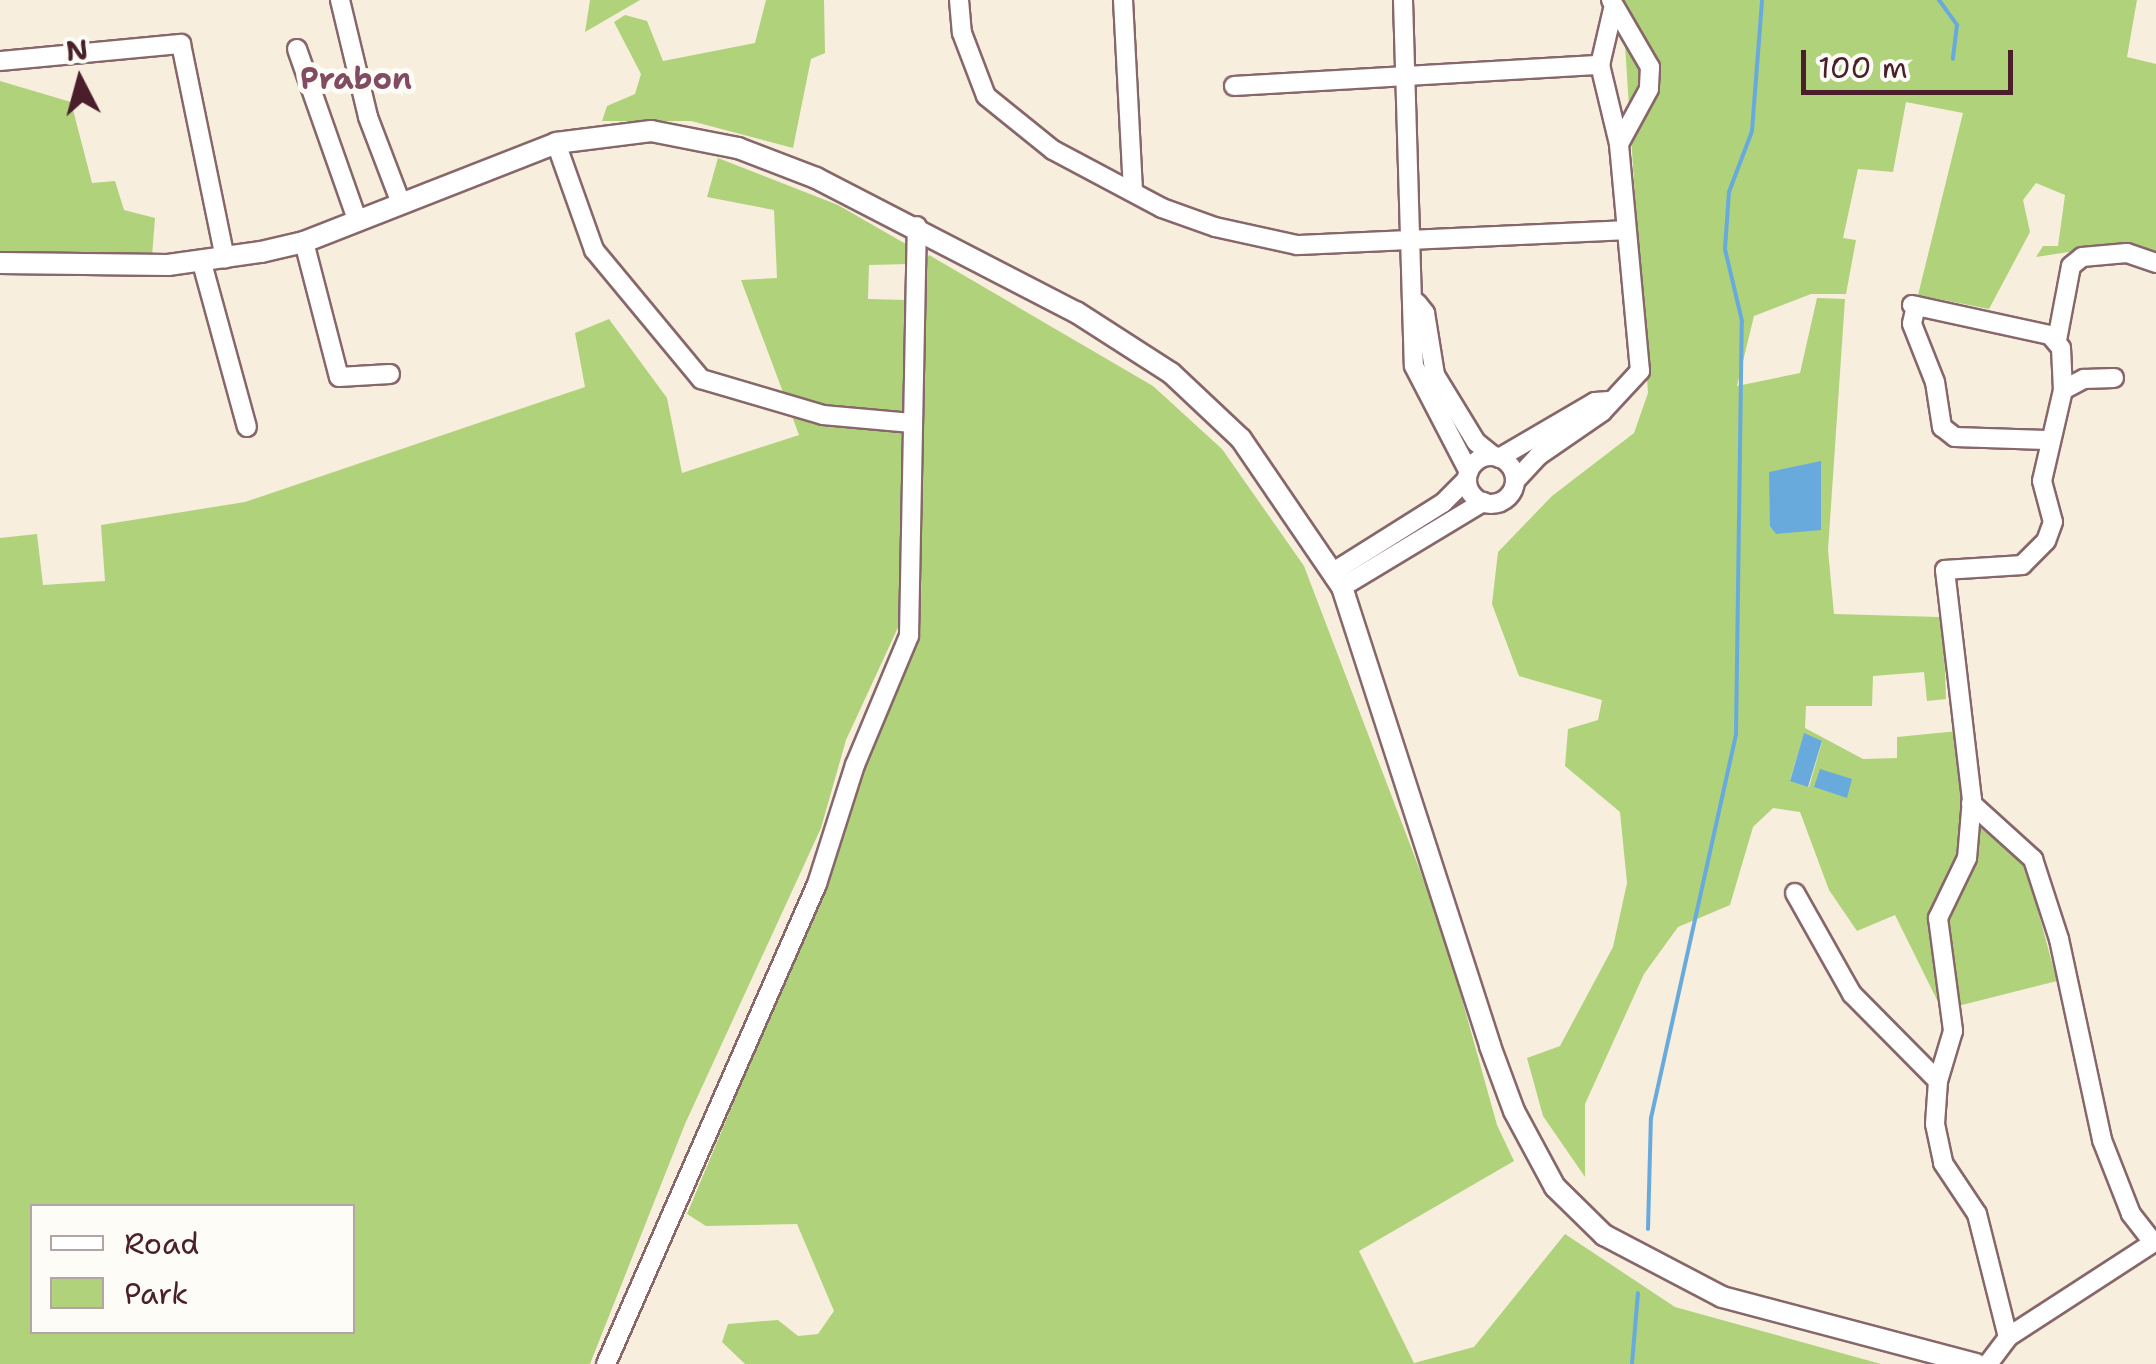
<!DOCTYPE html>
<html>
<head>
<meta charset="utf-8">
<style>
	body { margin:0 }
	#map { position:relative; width:2156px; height:1364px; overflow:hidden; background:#f8eede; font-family:"Shantell Sans",sans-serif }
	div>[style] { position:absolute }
	.green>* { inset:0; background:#b0d27b }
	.water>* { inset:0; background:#69aadd }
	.stream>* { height:4px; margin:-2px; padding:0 2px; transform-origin:2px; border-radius:2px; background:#69aadd }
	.roads { filter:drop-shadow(2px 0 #87676a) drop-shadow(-2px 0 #87676a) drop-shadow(0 2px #87676a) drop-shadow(0 -2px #87676a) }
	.minor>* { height:18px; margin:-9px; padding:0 9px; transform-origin:9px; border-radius:9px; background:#fff }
	.minor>.ring { margin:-9px; padding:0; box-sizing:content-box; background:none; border:18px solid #fff; border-radius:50% }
	.tertiary>* { height:20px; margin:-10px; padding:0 10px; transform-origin:10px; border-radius:10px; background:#fff }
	span { translate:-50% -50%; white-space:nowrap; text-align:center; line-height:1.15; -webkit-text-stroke:10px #fdfcf7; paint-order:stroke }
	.quarter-label { font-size:30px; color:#814c61; font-weight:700 }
	.legend { position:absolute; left:30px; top:1204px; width:325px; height:130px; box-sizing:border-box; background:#fdfcf7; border:2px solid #b5a4a5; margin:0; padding:12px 18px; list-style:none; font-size:30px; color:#4a1f2b }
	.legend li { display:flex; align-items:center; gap:20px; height:50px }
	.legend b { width:50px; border:2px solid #b5a4a5 }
	.north { position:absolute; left:30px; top:30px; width:100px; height:100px; -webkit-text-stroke:8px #fdfcf7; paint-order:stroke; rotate:354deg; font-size:28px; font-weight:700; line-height:40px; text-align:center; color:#4a1f2b }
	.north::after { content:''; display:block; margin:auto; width:35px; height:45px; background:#4a1f2b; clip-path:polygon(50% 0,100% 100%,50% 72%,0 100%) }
	.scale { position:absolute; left:1801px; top:50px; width:212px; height:45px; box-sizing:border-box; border:5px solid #4a1f2b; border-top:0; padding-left:12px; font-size:30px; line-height:35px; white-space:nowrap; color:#4a1f2b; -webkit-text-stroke:8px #fdfcf7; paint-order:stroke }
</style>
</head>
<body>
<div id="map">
	<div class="green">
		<div style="clip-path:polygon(590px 0,640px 0,585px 32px)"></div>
		<div style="clip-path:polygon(766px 0,824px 0,825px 53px,811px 59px,793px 148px,691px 121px,602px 121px,607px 106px,635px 94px,641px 74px,614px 22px,625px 15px,647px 21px,663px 61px,755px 43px)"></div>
		<div style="clip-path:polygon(evenodd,1622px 0,2137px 0,2127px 57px,2156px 64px,2156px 250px,2154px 256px,2101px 247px,2036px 257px,2043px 246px,2058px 246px,2065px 195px,2036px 183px,2023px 200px,2030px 232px,1989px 309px,1918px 295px,1963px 113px,1906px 102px,1893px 172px,1858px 169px,1843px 238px,1856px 240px,1846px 294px,1811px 294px,1754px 316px,1737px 386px,1800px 373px,1817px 298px,1845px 299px,1828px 550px,1834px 614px,1939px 617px,1944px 644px,1946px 699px,1927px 701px,1924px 672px,1873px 676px,1872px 706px,1806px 706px,1805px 728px,1863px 759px,1897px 758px,1897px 737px,1958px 731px,1966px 797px,2026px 867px,2057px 981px,1942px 1010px,1895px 915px,1857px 931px,1829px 890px,1800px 812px,1773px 808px,1753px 827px,1730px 905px,1678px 927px,1644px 974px,1585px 1104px,1585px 1177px,1543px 1116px,1527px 1058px,1560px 1046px,1613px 947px,1627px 883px,1620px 812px,1565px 766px,1568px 729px,1598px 720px,1602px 700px,1519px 676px,1492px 604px,1498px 552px,1552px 496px,1634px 433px,1648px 393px,1622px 0,1804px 734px,1822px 742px,1809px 787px,1790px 780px,1804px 734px)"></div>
		<div style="clip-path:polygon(0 81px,71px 102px,92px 183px,115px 181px,124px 210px,155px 218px,152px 256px,0 251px)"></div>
		<div style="clip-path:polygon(evenodd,718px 158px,838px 205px,911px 247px,909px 264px,869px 265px,868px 299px,907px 300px,901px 621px,846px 740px,821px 828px,685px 1124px,590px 1364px,0 1364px,0 538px,37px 534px,43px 585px,105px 581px,101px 525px,245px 502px,585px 387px,575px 333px,609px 319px,667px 398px,682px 473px,799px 435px,741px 280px,777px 278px,774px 210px,707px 197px,718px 158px,32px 1206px,352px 1206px,352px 1332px,32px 1332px,32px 1206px)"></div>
		<div style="clip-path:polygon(929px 255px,1153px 386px,1222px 449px,1304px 566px,1443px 931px,1497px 1125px,1514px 1161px,1359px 1251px,1414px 1363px,1474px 1347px,1565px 1234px,1675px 1307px,1881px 1364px,745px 1364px,722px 1342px,728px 1324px,778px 1320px,798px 1336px,818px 1334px,834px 1311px,797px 1224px,706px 1226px,687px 1214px,813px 912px,870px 747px,906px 672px,921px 607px,924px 265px)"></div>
	</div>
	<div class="water">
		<div style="clip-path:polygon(1821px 461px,1821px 530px,1776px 534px,1770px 526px,1769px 472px)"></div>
		<div style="clip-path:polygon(1804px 733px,1822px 741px,1808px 787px,1790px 781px)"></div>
		<div style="clip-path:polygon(1820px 769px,1852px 779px,1847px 798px,1814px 787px)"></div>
	</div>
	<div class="stream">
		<div style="left:1939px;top:0;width:31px;rotate:54deg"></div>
		<div style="left:1957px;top:25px;width:34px;rotate:97deg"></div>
		<div style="left:1648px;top:1229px;width:111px;rotate:-88.5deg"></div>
		<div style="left:1651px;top:1118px;width:393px;rotate:-77.5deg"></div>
		<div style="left:1736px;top:734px;width:413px;rotate:-89.2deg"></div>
		<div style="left:1742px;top:321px;width:74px;rotate:-103.3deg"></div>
		<div style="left:1725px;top:249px;width:57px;rotate:-86deg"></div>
		<div style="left:1729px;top:192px;width:65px;rotate:-69.3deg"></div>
		<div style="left:1752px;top:131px;width:131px;rotate:-85.6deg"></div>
		<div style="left:1632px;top:1364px;width:71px;rotate:-85.2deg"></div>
	</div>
	<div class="roads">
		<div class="minor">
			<div style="left:340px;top:0;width:120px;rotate:76.5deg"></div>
			<div style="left:368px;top:117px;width:90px;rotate:69.1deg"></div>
			<div style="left:959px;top:0;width:33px;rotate:85deg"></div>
			<div style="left:962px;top:33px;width:67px;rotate:69.1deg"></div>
			<div style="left:986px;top:96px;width:86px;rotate:38.9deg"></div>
			<div style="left:1053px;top:150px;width:123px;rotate:28deg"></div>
			<div style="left:1162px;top:208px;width:56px;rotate:19.7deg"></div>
			<div style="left:1215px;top:227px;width:84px;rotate:12.4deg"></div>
			<div style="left:1297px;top:245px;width:329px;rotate:-2.6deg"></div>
			<div style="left:1123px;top:0;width:192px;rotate:87deg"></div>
			<div style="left:1403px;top:0;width:366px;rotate:88.3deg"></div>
			<div style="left:1414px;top:366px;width:119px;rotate:62.6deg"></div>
			<div style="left:1611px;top:0;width:78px;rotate:59.8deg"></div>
			<div style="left:1650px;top:67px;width:22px;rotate:93deg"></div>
			<div style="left:1649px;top:89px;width:63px;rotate:118.6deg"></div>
			<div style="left:297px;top:49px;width:180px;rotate:70.6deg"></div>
			<div style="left:0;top:61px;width:182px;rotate:-5.4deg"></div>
			<div style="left:181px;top:44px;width:219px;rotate:78.4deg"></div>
			<div style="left:1234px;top:86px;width:367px;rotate:-3.3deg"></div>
			<div style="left:556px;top:143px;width:114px;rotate:70.4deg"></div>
			<div style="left:594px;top:250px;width:168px;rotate:50.3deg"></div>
			<div style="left:701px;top:379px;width:127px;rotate:16.4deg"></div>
			<div style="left:823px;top:415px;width:89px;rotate:5.1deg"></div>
			<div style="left:304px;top:242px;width:139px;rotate:75.5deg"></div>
			<div style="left:339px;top:377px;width:51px;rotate:-3.4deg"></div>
			<div style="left:202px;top:263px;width:170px;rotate:74.7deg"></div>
			<div style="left:1417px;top:303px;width:13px;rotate:51deg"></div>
			<div style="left:1425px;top:313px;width:63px;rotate:80.8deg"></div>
			<div style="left:1435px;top:375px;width:79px;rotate:58.5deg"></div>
			<div style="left:1476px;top:442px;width:22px;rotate:39deg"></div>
			<div style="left:1912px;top:305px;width:141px;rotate:12.3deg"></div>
			<div style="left:2050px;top:335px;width:17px;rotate:50deg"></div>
			<div style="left:2061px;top:348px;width:42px;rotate:87.3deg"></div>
			<div style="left:2063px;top:390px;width:93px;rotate:103deg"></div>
			<div style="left:2042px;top:481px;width:42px;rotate:75deg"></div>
			<div style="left:2053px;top:522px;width:20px;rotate:110deg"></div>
			<div style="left:2046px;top:541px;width:34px;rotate:135deg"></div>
			<div style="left:2022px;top:565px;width:77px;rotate:176.3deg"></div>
			<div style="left:1945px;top:570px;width:231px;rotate:83.3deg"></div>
			<div style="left:1972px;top:799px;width:59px;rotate:94.8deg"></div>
			<div style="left:1967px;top:858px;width:67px;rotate:115.8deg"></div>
			<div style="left:1938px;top:918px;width:114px;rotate:82.4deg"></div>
			<div style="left:1953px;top:1031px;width:52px;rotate:106.7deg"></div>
			<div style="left:1938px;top:1081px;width:43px;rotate:94deg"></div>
			<div style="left:1935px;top:1124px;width:40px;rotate:78deg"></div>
			<div style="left:1943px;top:1163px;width:61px;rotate:56.3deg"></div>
			<div style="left:1977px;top:1214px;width:127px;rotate:75.9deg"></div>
			<div style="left:1916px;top:306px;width:18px;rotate:103deg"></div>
			<div style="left:1912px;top:324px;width:62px;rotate:68.4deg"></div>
			<div style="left:1935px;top:382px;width:46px;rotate:81.2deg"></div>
			<div style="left:1942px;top:427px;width:16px;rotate:38deg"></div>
			<div style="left:1955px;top:437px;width:91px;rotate:1.9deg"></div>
			<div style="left:2057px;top:340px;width:75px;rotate:-79.3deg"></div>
			<div style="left:2071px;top:266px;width:14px;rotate:-39deg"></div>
			<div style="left:2082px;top:257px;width:45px;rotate:-5.1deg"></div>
			<div style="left:2127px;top:253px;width:31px;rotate:19deg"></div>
			<div style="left:2063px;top:390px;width:24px;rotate:-28deg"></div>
			<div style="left:2084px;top:379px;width:30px;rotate:-2deg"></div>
			<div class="ring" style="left:1467px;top:456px;width:30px;height:30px"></div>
			<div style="left:1499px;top:458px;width:111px;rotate:-30.3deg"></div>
			<div style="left:1595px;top:402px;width:14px;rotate:-4deg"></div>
			<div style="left:1515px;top:481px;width:34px;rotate:-47deg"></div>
			<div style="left:1538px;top:456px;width:78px;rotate:-34.5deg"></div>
			<div style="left:1602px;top:412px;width:56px;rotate:-47.2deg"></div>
			<div style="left:1640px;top:371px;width:228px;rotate:-95.3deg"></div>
			<div style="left:1619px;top:144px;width:81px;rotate:-103.5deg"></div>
			<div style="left:1600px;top:65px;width:57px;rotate:-76.9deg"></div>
			<div style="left:1333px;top:572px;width:130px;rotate:-32.1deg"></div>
			<div style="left:1443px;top:503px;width:34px;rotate:-45deg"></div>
			<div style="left:1342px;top:587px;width:165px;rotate:-31.1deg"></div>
			<div style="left:1971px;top:803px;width:84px;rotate:42.1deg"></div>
			<div style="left:2033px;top:859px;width:84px;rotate:72deg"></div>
			<div style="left:2059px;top:939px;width:206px;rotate:77.9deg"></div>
			<div style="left:2102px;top:1140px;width:79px;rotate:68.6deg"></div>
			<div style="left:2131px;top:1214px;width:36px;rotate:52deg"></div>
			<div style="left:1795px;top:893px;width:116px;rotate:60.6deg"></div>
			<div style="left:1852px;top:994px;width:122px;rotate:45.3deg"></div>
			<div style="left:606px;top:1364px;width:524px;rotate:-66.27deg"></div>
			<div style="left:817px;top:884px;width:125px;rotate:-72.3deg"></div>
			<div style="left:855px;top:765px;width:140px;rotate:-67.3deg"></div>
			<div style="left:909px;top:636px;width:410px;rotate:-88.9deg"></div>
			<div style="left:1988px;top:1364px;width:34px;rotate:-53deg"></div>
			<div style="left:2008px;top:1337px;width:176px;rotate:-33deg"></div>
		</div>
		<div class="tertiary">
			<div style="left:0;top:263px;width:168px;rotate:0.7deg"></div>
			<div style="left:168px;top:265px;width:94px;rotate:-8deg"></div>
			<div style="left:261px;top:252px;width:44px;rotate:-13.1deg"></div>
			<div style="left:304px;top:242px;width:271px;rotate:-21.4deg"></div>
			<div style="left:556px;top:143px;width:96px;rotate:-7.2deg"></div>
			<div style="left:651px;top:131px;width:89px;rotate:11.1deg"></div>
			<div style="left:738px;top:148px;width:84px;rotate:21deg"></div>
			<div style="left:816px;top:178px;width:292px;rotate:27.3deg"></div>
			<div style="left:1076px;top:312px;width:113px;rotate:32.7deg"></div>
			<div style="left:1171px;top:373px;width:96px;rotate:43.3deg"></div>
			<div style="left:1241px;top:439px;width:179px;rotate:55.7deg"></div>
			<div style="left:1342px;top:587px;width:482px;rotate:72.1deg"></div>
			<div style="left:1490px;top:1046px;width:69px;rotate:69.7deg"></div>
			<div style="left:1514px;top:1111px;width:86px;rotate:61.7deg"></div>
			<div style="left:1555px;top:1187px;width:69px;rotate:44.4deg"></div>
			<div style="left:1604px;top:1235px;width:133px;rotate:27.7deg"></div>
			<div style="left:1722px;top:1297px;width:263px;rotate:14.8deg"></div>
		</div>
	</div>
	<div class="quarter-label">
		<span style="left:356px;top:79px">Prabon</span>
	</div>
	<ul class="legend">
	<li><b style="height:12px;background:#fff"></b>Road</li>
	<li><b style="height:28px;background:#b0d27b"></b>Park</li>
	</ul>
	<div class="north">N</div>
	<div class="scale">100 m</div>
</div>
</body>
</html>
